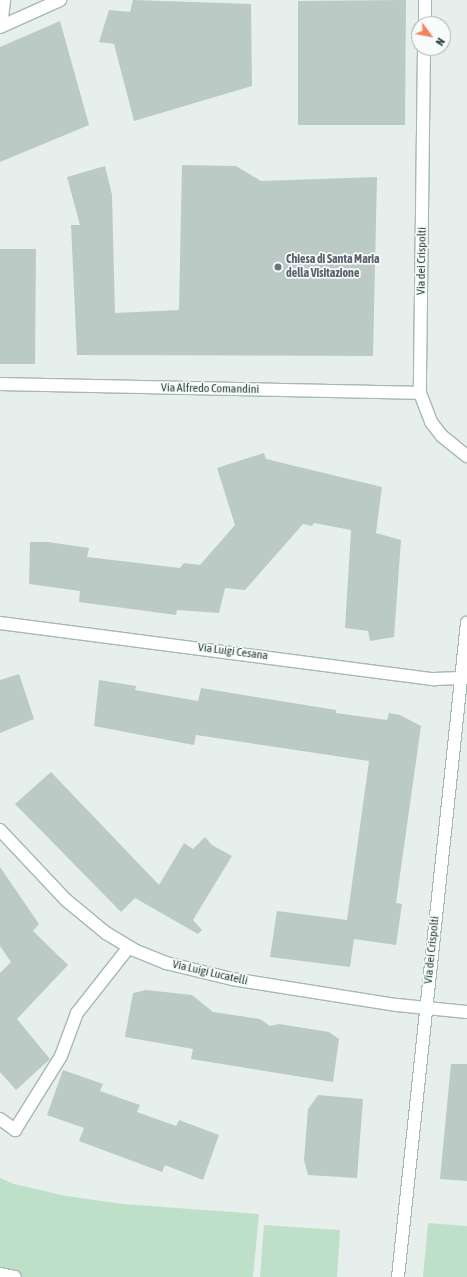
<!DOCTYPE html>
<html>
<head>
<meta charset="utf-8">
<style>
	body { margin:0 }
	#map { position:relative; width:467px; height:1277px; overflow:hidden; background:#e6efeb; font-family:"Asap Condensed",sans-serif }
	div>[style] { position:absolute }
	.green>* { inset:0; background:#bfe0c8 }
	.building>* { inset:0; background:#bbcac4 }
	.roads { filter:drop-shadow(1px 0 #a8b8b2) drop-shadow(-1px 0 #a8b8b2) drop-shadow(0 1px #a8b8b2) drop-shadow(0 -1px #a8b8b2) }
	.minor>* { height:12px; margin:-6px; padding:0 6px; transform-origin:6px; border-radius:6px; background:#fff }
	.dots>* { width:11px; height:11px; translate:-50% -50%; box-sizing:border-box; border:2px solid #f7fbf9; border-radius:50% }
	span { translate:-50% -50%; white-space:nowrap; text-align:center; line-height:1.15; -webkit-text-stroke:3.5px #f7fbf9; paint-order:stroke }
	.worship-label { font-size:12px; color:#5b616d; font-weight:700 }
	.left { translate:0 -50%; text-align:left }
	.street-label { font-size:12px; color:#24423a }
	.north { position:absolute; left:411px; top:16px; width:40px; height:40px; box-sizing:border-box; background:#f7fbf9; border:1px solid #a3b1ad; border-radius:50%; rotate:122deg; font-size:11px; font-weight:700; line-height:16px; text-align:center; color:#24423a }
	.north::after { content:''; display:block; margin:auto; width:14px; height:18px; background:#f4845f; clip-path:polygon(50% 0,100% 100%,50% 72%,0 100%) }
</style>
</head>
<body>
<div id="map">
	<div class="green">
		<div style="clip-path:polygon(0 1178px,14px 1184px,66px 1196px,123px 1204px,259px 1214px,253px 1277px,0 1277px)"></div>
		<div style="clip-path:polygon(428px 1223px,467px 1226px,467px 1277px,423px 1277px)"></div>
		<div style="clip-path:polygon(264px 1225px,340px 1230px,337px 1277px,260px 1277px)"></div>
	</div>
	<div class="building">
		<div style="clip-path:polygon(133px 0,251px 4px,252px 86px,134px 121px,114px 44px,99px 42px,109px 10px,130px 12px)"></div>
		<div style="clip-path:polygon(406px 0,405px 125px,298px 125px,298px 1px)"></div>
		<div style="clip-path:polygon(60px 21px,89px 125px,0 162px,0 47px)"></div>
		<div style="clip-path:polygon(182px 165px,236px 166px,261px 181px,377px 177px,373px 356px,77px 355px,71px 225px,80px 225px,67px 177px,105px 166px,112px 195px,115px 313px,179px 310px)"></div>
		<div style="clip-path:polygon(0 249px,36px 249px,35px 364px,0 364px)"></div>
		<div style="clip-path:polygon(264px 453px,266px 459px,382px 487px,376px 533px,401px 540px,394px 637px,370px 641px,368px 631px,345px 628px,351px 530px,314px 523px,312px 526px,303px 524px,245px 590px,225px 588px,219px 613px,177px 610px,176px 615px,79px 602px,80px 591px,29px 584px,30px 542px,48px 542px,89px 548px,87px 557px,180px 568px,184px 563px,200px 565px,235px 525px,217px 468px)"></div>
		<div style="clip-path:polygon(19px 674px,34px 719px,0 733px,0 680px)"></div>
		<div style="clip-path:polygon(99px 680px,136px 686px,135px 690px,198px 701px,201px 688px,336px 710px,336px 713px,387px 720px,389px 713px,400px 715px,421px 726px,396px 903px,402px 904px,396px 945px,354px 939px,350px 967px,270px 957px,277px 911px,347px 920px,369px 761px,196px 735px,194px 745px,94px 726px)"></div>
		<div style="clip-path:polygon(51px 772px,159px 885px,184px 843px,193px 849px,205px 837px,212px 845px,232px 856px,193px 920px,202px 930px,198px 934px,135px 898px,121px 912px,15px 804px)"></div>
		<div style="clip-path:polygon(0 867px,39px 924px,33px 931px,68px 965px,17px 1019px,50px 1059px,16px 1090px,0 1072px,0 973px,11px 962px,0 946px)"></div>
		<div style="clip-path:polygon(146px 990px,192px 995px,213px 1012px,260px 1019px,270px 1026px,279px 1024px,329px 1032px,339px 1039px,333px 1082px,191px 1059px,193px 1049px,125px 1037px,133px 993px)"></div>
		<div style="clip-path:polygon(451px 1064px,467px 1064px,467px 1181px,440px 1179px)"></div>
		<div style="clip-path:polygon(63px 1070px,103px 1084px,100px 1091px,140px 1105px,137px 1112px,176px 1126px,179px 1120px,219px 1135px,203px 1180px,165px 1165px,162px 1172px,79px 1141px,84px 1128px,47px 1115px)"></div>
		<div style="clip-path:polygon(318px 1095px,363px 1099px,357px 1178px,308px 1175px,304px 1160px,308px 1109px)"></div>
	</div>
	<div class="roads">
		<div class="minor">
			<div style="left:425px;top:24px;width:24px;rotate:-90deg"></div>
			<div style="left:1px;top:26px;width:26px;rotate:-83deg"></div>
			<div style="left:0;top:27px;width:66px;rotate:-24.2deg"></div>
			<div style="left:424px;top:48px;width:345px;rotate:90.7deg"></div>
			<div style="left:420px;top:393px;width:31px;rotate:69deg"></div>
			<div style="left:431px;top:422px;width:18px;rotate:52deg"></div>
			<div style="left:442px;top:436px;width:32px;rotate:39deg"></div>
			<div style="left:0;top:384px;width:420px;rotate:1.2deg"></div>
			<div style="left:0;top:623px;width:438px;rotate:7.4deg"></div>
			<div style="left:434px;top:679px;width:33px;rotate:-2deg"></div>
			<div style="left:0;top:830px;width:96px;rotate:46.7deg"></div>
			<div style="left:66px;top:900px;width:52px;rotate:39.5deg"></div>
			<div style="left:106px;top:933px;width:33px;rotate:31deg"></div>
			<div style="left:134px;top:950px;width:35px;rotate:22deg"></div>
			<div style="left:166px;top:963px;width:68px;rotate:13.6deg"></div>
			<div style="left:232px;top:979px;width:167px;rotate:9deg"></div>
			<div style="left:397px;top:1005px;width:70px;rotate:5.7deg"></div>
			<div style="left:0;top:1119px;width:19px;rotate:36deg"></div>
			<div style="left:15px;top:1130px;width:87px;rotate:-58.1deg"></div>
			<div style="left:61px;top:1056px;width:46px;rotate:-69.6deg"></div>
			<div style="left:77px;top:1013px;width:84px;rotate:-51.8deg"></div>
			<div style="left:0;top:1274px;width:15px;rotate:11deg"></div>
			<div style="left:398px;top:1277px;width:658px;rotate:-83.98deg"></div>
		</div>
	</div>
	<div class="dots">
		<div style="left:278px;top:267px;background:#6b7280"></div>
	</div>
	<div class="worship-label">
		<span class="left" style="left:286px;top:267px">Chiesa di Santa Maria<br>della Visitazione</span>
	</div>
	<div class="street-label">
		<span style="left:422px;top:261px;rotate:-89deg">Via dei Crispolti</span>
		<span style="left:210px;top:389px;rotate:1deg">Via Alfredo Comandini</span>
		<span style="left:233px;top:652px;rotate:7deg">Via Luigi Cesana</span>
		<span style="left:432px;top:950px;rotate:-84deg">Via dei Crispolti</span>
		<span style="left:210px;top:973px;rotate:13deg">Via Luigi Lucatelli</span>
	</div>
	<div class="north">N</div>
</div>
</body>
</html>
